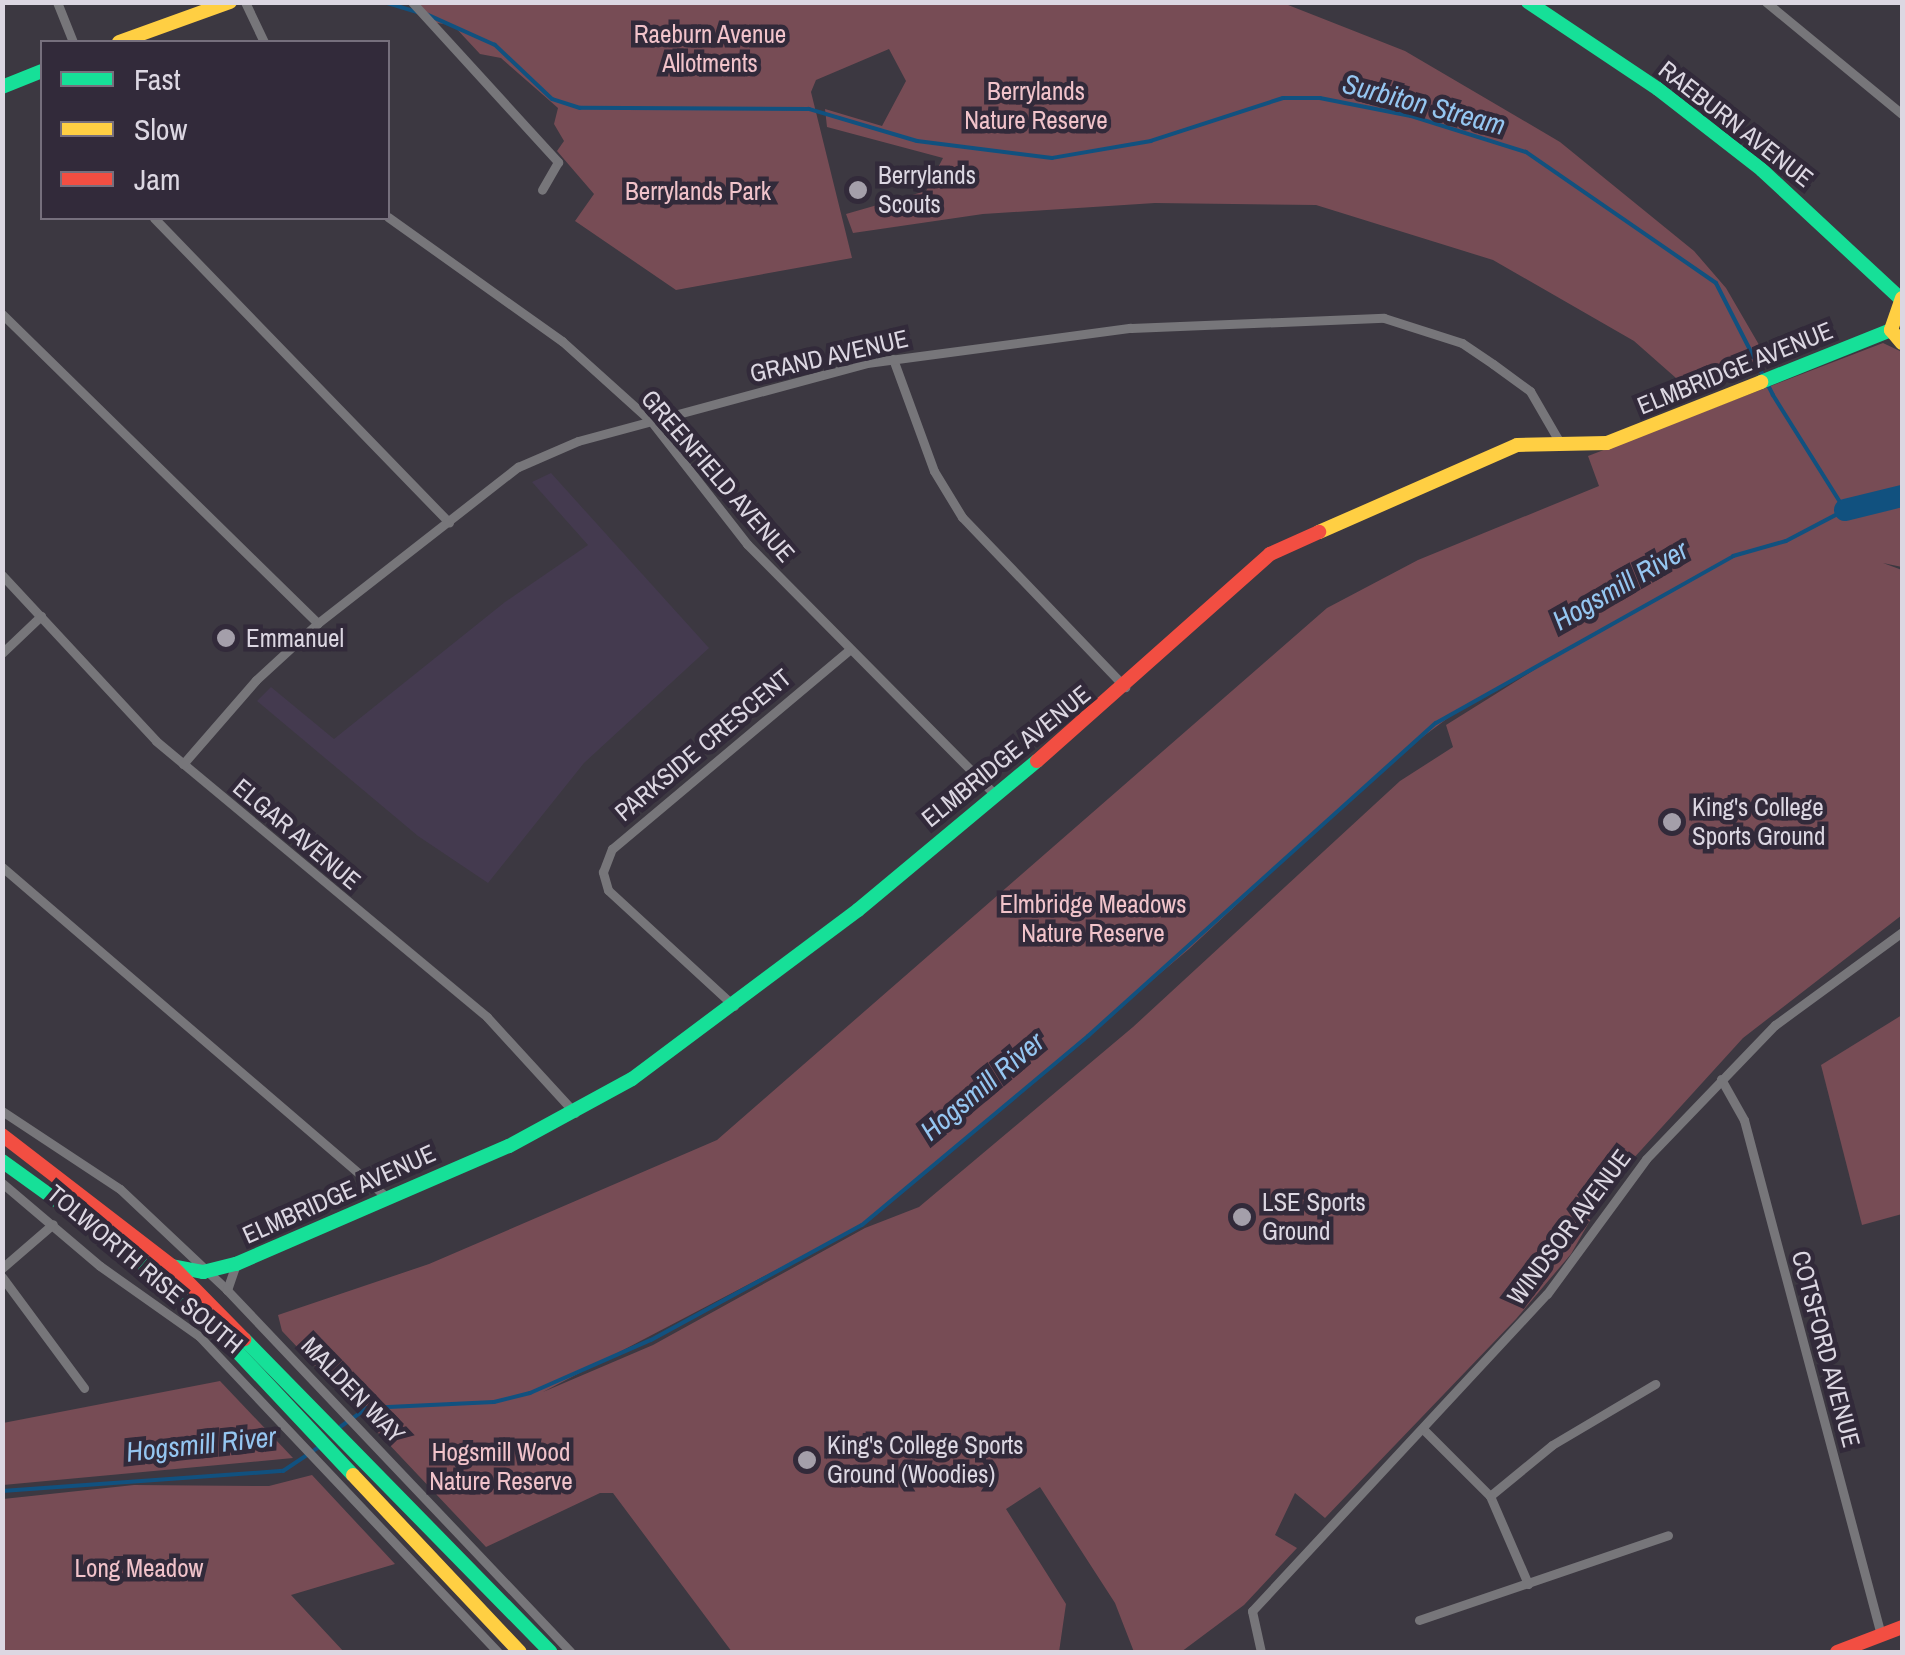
<!DOCTYPE html>
<html>
<head>
<meta charset="utf-8">
<style>
	body { margin:0 }
	#map { position:relative; width:1905px; height:1655px; overflow:hidden; background:#3c3841; font-family:"Archivo Narrow",sans-serif }
	div>[style] { position:absolute }
	.built>* { inset:0; background:#443a4f }
	.green>* { inset:0; background:#774c55 }
	.stream>* { height:4px; margin:-2px; padding:0 2px; transform-origin:2px; border-radius:2px; background:#11517f }
	.river>* { height:22px; margin:-11px; padding:0 11px; transform-origin:11px; border-radius:11px; background:#11517f }
	.street>* { height:9px; margin:-4.5px; padding:0 4.5px; transform-origin:4.5px; border-radius:4.5px; background:#77767a }
	.fast>* { height:14px; margin:-7px; padding:0 7px; transform-origin:7px; border-radius:7px; background:#16e098 }
	.slow>* { height:14px; margin:-7px; padding:0 7px; transform-origin:7px; border-radius:7px; background:#ffcf43 }
	.jam>* { height:14px; margin:-7px; padding:0 7px; transform-origin:7px; border-radius:7px; background:#f24e42 }
	.dots>* { width:28px; height:28px; translate:-50% -50%; box-sizing:border-box; border:5px solid #322a3a; border-radius:50% }
	span { translate:-50% -50%; white-space:nowrap; text-align:center; line-height:1.15; -webkit-text-stroke:9px #322a3a; paint-order:stroke }
	.park-label { font-size:25px; color:#f1c3ca }
	.street-label { font-size:25px; color:#dcd7e2 }
	.poi-label { font-size:25px; color:#dcd7e2 }
	.left { translate:0 -50%; text-align:left }
	.water-label { font-size:28px; color:#95c6f1; font-style:italic }
	.frame { position:absolute; inset:0; border:5px solid #dcd7e2; pointer-events:none }
	.legend { position:absolute; left:40px; top:40px; width:350px; height:180px; box-sizing:border-box; background:#322a3a; border:2px solid #766f7d; margin:0; padding:12px 18px; list-style:none; font-size:30px; color:#dcd7e2 }
	.legend li { display:flex; align-items:center; gap:20px; height:50px }
	.legend b { width:50px; border:2px solid #766f7d }
</style>
</head>
<body>
<div id="map">
	<div class="built">
		<div style="clip-path:polygon(551px 473px,709px 648px,584px 763px,488px 883px,418px 836px,257px 701px,271px 687px,334px 739px,505px 602px,588px 545px,532px 482px)"></div>
	</div>
	<div class="green">
		<div style="clip-path:polygon(414px 3px,1283px 3px,1405px 51px,1560px 142px,1694px 251px,1726px 288px,1769px 362px,1693px 393px,1634px 341px,1493px 260px,1316px 205px,1155px 203px,983px 214px,853px 233px,846px 214px,926px 191px,943px 158px,827px 127px,825px 109px,882px 126px,906px 81px,889px 49px,816px 80px,811px 92px,852px 258px,676px 290px,575px 221px,594px 194px,557px 151px,564px 141px,554px 124px,558px 108px,501px 58px,480px 54px,453px 25px,429px 22px)"></div>
		<div style="clip-path:polygon(evenodd,1883px 343px,1902px 352px,1902px 567px,1883px 563px,1902px 570px,1902px 915px,1743px 1038px,1612px 1182px,1571px 1254px,1516px 1319px,1325px 1518px,1295px 1493px,1275px 1535px,1297px 1548px,1244px 1605px,1181px 1652px,1134px 1652px,1115px 1603px,1040px 1487px,1006px 1509px,1066px 1604px,1059px 1652px,732px 1652px,613px 1493px,600px 1493px,486px 1547px,282px 1331px,278px 1315px,429px 1264px,717px 1140px,1327px 608px,1418px 560px,1599px 486px,1588px 456px,1883px 343px,1563px 652px,1446px 725px,1453px 747px,1400px 781px,1133px 1027px,919px 1207px,865px 1228px,653px 1345px,543px 1392px,862px 1225px,1189px 949px,1397px 756px,1456px 712px,1563px 652px)"></div>
		<div style="clip-path:polygon(1902px 1015px,1902px 1214px,1862px 1225px,1821px 1065px)"></div>
		<div style="clip-path:polygon(220px 1381px,293px 1458px,3px 1485px,3px 1423px)"></div>
		<div style="clip-path:polygon(312px 1475px,395px 1564px,291px 1595px,344px 1652px,3px 1652px,3px 1499px,134px 1485px,269px 1486px)"></div>
	</div>
	<div class="stream">
		<div style="left:384px;top:2px;width:34px;rotate:17deg"></div>
		<div style="left:340px;top:1427px;width:33px;rotate:-35deg"></div>
		<div style="left:367px;top:1408px;width:127px;rotate:-2.7deg"></div>
		<div style="left:494px;top:1402px;width:37px;rotate:-14deg"></div>
		<div style="left:530px;top:1393px;width:132px;rotate:-23.7deg"></div>
		<div style="left:651px;top:1340px;width:240px;rotate:-28.6deg"></div>
		<div style="left:862px;top:1225px;width:295px;rotate:-39.9deg"></div>
		<div style="left:1088px;top:1036px;width:468px;rotate:-42deg"></div>
		<div style="left:1436px;top:723px;width:341px;rotate:-29.3deg"></div>
		<div style="left:1733px;top:556px;width:55px;rotate:-15.8deg"></div>
		<div style="left:1786px;top:541px;width:67px;rotate:-27.7deg"></div>
		<div style="left:1845px;top:510px;width:136px;rotate:-122.1deg"></div>
		<div style="left:1773px;top:395px;width:126px;rotate:-117deg"></div>
		<div style="left:1716px;top:283px;width:231px;rotate:-145.4deg"></div>
		<div style="left:1526px;top:152px;width:121px;rotate:-162.6deg"></div>
		<div style="left:1411px;top:116px;width:93px;rotate:-168.8deg"></div>
		<div style="left:1320px;top:98px;width:37px;rotate:180deg"></div>
		<div style="left:1283px;top:98px;width:139px;rotate:162deg"></div>
		<div style="left:1151px;top:141px;width:100px;rotate:170.3deg"></div>
		<div style="left:1052px;top:158px;width:136px;rotate:-172.8deg"></div>
		<div style="left:917px;top:141px;width:113px;rotate:-163.5deg"></div>
		<div style="left:809px;top:109px;width:229px;rotate:-179.7deg"></div>
		<div style="left:580px;top:108px;width:29px;rotate:-162deg"></div>
		<div style="left:552px;top:99px;width:79px;rotate:-136.5deg"></div>
		<div style="left:495px;top:45px;width:76px;rotate:-155.8deg"></div>
		<div style="left:2px;top:1491px;width:282px;rotate:-4.1deg"></div>
		<div style="left:283px;top:1471px;width:43px;rotate:-33.7deg"></div>
	</div>
	<div class="river">
		<div style="left:1845px;top:510px;width:59px;rotate:-13.8deg"></div>
	</div>
	<div class="street">
		<div style="left:57px;top:2px;width:43px;rotate:68.2deg"></div>
		<div style="left:245px;top:2px;width:44px;rotate:64.6deg"></div>
		<div style="left:412px;top:2px;width:217px;rotate:47.6deg"></div>
		<div style="left:558px;top:162px;width:32px;rotate:120deg"></div>
		<div style="left:1766px;top:2px;width:176px;rotate:39.5deg"></div>
		<div style="left:388px;top:217px;width:214px;rotate:35.5deg"></div>
		<div style="left:562px;top:341px;width:120px;rotate:42deg"></div>
		<div style="left:651px;top:421px;width:156px;rotate:52deg"></div>
		<div style="left:747px;top:544px;width:350px;rotate:45.3deg"></div>
		<div style="left:154px;top:218px;width:424px;rotate:45.9deg"></div>
		<div style="left:2px;top:314px;width:442px;rotate:44.4deg"></div>
		<div style="left:893px;top:359px;width:119px;rotate:69.9deg"></div>
		<div style="left:934px;top:471px;width:54px;rotate:58.7deg"></div>
		<div style="left:962px;top:517px;width:236px;rotate:46.2deg"></div>
		<div style="left:2px;top:575px;width:226px;rotate:47.1deg"></div>
		<div style="left:156px;top:741px;width:431px;rotate:39.8deg"></div>
		<div style="left:487px;top:1017px;width:130px;rotate:47.5deg"></div>
		<div style="left:2px;top:653px;width:54px;rotate:-43.5deg"></div>
		<div style="left:183px;top:764px;width:111px;rotate:-49deg"></div>
		<div style="left:256px;top:680px;width:84px;rotate:-42.6deg"></div>
		<div style="left:318px;top:623px;width:254px;rotate:-38deg"></div>
		<div style="left:518px;top:467px;width:65px;rotate:-23.4deg"></div>
		<div style="left:578px;top:441px;width:299px;rotate:-15.1deg"></div>
		<div style="left:867px;top:363px;width:266px;rotate:-7.6deg"></div>
		<div style="left:1131px;top:328px;width:253px;rotate:-2.3deg"></div>
		<div style="left:1384px;top:318px;width:82px;rotate:17.8deg"></div>
		<div style="left:1462px;top:343px;width:37px;rotate:34deg"></div>
		<div style="left:1493px;top:364px;width:46px;rotate:36.1deg"></div>
		<div style="left:1530px;top:391px;width:58px;rotate:59.9deg"></div>
		<div style="left:2px;top:867px;width:503px;rotate:40.65deg"></div>
		<div style="left:734px;top:1006px;width:171px;rotate:-137.4deg"></div>
		<div style="left:608px;top:890px;width:19px;rotate:-106deg"></div>
		<div style="left:603px;top:872px;width:25px;rotate:-69deg"></div>
		<div style="left:612px;top:849px;width:308px;rotate:-40deg"></div>
		<div style="left:1721px;top:1079px;width:47px;rotate:60.7deg"></div>
		<div style="left:1744px;top:1120px;width:533px;rotate:75.1deg"></div>
		<div style="left:2px;top:1111px;width:141px;rotate:33.5deg"></div>
		<div style="left:120px;top:1189px;width:147px;rotate:43.3deg"></div>
		<div style="left:227px;top:1290px;width:499px;rotate:46.5deg"></div>
		<div style="left:2px;top:1183px;width:128px;rotate:40.3deg"></div>
		<div style="left:100px;top:1266px;width:121px;rotate:35.3deg"></div>
		<div style="left:199px;top:1336px;width:435px;rotate:46.6deg"></div>
		<div style="left:2px;top:1268px;width:67px;rotate:-40.8deg"></div>
		<div style="left:2px;top:1277px;width:138px;rotate:53.5deg"></div>
		<div style="left:227px;top:1290px;width:28px;rotate:-71deg"></div>
		<div style="left:1423px;top:1429px;width:95px;rotate:45deg"></div>
		<div style="left:1490px;top:1496px;width:96px;rotate:66.6deg"></div>
		<div style="left:1490px;top:1496px;width:80px;rotate:-39.4deg"></div>
		<div style="left:1552px;top:1445px;width:120px;rotate:-30.6deg"></div>
		<div style="left:1419px;top:1620px;width:263px;rotate:-18.8deg"></div>
		<div style="left:1261px;top:1652px;width:42px;rotate:-102.4deg"></div>
		<div style="left:1252px;top:1611px;width:433px;rotate:-47.1deg"></div>
		<div style="left:1547px;top:1294px;width:167px;rotate:-53.7deg"></div>
		<div style="left:1646px;top:1159px;width:186px;rotate:-46.1deg"></div>
		<div style="left:1775px;top:1025px;width:157px;rotate:-36.2deg"></div>
	</div>
	<div class="fast">
		<div style="left:1528px;top:2px;width:156px;rotate:33.8deg"></div>
		<div style="left:1658px;top:89px;width:132px;rotate:37.9deg"></div>
		<div style="left:1762px;top:170px;width:190px;rotate:42.9deg"></div>
		<div style="left:2px;top:87px;width:43px;rotate:-21.8deg"></div>
		<div style="left:1761px;top:382px;width:140px;rotate:-21.8deg"></div>
		<div style="left:2px;top:1161px;width:159px;rotate:35.8deg"></div>
		<div style="left:131px;top:1254px;width:111px;rotate:41.3deg"></div>
		<div style="left:214px;top:1327px;width:203px;rotate:46.8deg"></div>
		<div style="left:172px;top:1266px;width:32px;rotate:11deg"></div>
		<div style="left:203px;top:1272px;width:34px;rotate:-14deg"></div>
		<div style="left:236px;top:1264px;width:297px;rotate:-23.4deg"></div>
		<div style="left:509px;top:1146px;width:140px;rotate:-28.6deg"></div>
		<div style="left:632px;top:1079px;width:282px;rotate:-36.8deg"></div>
		<div style="left:858px;top:910px;width:233px;rotate:-39.8deg"></div>
		<div style="left:244px;top:1339px;width:438px;rotate:45.6deg"></div>
	</div>
	<div class="slow">
		<div style="left:119px;top:42px;width:118px;rotate:-19.8deg"></div>
		<div style="left:1902px;top:298px;width:34px;rotate:109deg"></div>
		<div style="left:1891px;top:330px;width:17px;rotate:50deg"></div>
		<div style="left:1319px;top:532px;width:216px;rotate:-23.7deg"></div>
		<div style="left:1517px;top:445px;width:90px;rotate:-1.3deg"></div>
		<div style="left:1607px;top:443px;width:166px;rotate:-21.6deg"></div>
		<div style="left:353px;top:1475px;width:243px;rotate:46.7deg"></div>
	</div>
	<div class="jam">
		<div style="left:1037px;top:761px;width:312px;rotate:-41.6deg"></div>
		<div style="left:1270px;top:554px;width:54px;rotate:-24.2deg"></div>
		<div style="left:2px;top:1135px;width:215px;rotate:37.6deg"></div>
		<div style="left:172px;top:1266px;width:103px;rotate:45.4deg"></div>
		<div style="left:1837px;top:1652px;width:70px;rotate:-21deg"></div>
	</div>
	<div class="dots">
		<div style="left:858px;top:190px;background:#a49faa"></div>
		<div style="left:226px;top:638px;background:#a49faa"></div>
		<div style="left:1672px;top:822px;background:#a49faa"></div>
		<div style="left:1242px;top:1217px;background:#a49faa"></div>
		<div style="left:807px;top:1460px;background:#a49faa"></div>
	</div>
	<div class="park-label">
		<span style="left:710px;top:49px">Raeburn Avenue<br>Allotments</span>
		<span style="left:1036px;top:106px">Berrylands<br>Nature Reserve</span>
		<span style="left:698px;top:191px">Berrylands Park</span>
		<span style="left:1093px;top:919px">Elmbridge Meadows<br>Nature Reserve</span>
		<span style="left:501px;top:1467px">Hogsmill Wood<br>Nature Reserve</span>
		<span style="left:139px;top:1568px">Long Meadow</span>
	</div>
	<div class="street-label">
		<span style="left:1736px;top:124px;rotate:38deg">RAEBURN AVENUE</span>
		<span style="left:829px;top:356px;rotate:-13deg">GRAND AVENUE</span>
		<span style="left:1735px;top:368px;rotate:-22deg">ELMBRIDGE AVENUE</span>
		<span style="left:718px;top:476px;rotate:49deg">GREENFIELD AVENUE</span>
		<span style="left:703px;top:745px;rotate:-40deg">PARKSIDE CRESCENT</span>
		<span style="left:1006px;top:756px;rotate:-39deg">ELMBRIDGE AVENUE</span>
		<span style="left:297px;top:834px;rotate:40deg">ELGAR AVENUE</span>
		<span style="left:339px;top:1194px;rotate:-24deg">ELMBRIDGE AVENUE</span>
		<span style="left:1569px;top:1227px;rotate:-53deg">WINDSOR AVENUE</span>
		<span style="left:145px;top:1269px;rotate:40deg">TOLWORTH RISE SOUTH</span>
		<span style="left:1826px;top:1349px;rotate:75deg">COTSFORD AVENUE</span>
		<span style="left:353px;top:1390px;rotate:46deg">MALDEN WAY</span>
	</div>
	<div class="poi-label">
		<span class="left" style="left:878px;top:190px">Berrylands<br>Scouts</span>
		<span class="left" style="left:246px;top:638px">Emmanuel</span>
		<span class="left" style="left:1692px;top:822px">King's College<br>Sports Ground</span>
		<span class="left" style="left:1262px;top:1217px">LSE Sports<br>Ground</span>
		<span class="left" style="left:827px;top:1460px">King's College Sports<br>Ground (Woodies)</span>
	</div>
	<div class="water-label">
		<span style="left:1424px;top:104px;rotate:15deg">Surbiton Stream</span>
		<span style="left:1620px;top:585px;rotate:-30deg">Hogsmill River</span>
		<span style="left:982px;top:1086px;rotate:-40deg">Hogsmill River</span>
		<span style="left:201px;top:1444px;rotate:-6deg">Hogsmill River</span>
	</div>
	<div class="frame"></div>
	<ul class="legend">
	<li><b style="height:12px;background:#16e098"></b>Fast</li>
	<li><b style="height:12px;background:#ffcf43"></b>Slow</li>
	<li><b style="height:12px;background:#f24e42"></b>Jam</li>
	</ul>
</div>
</body>
</html>
